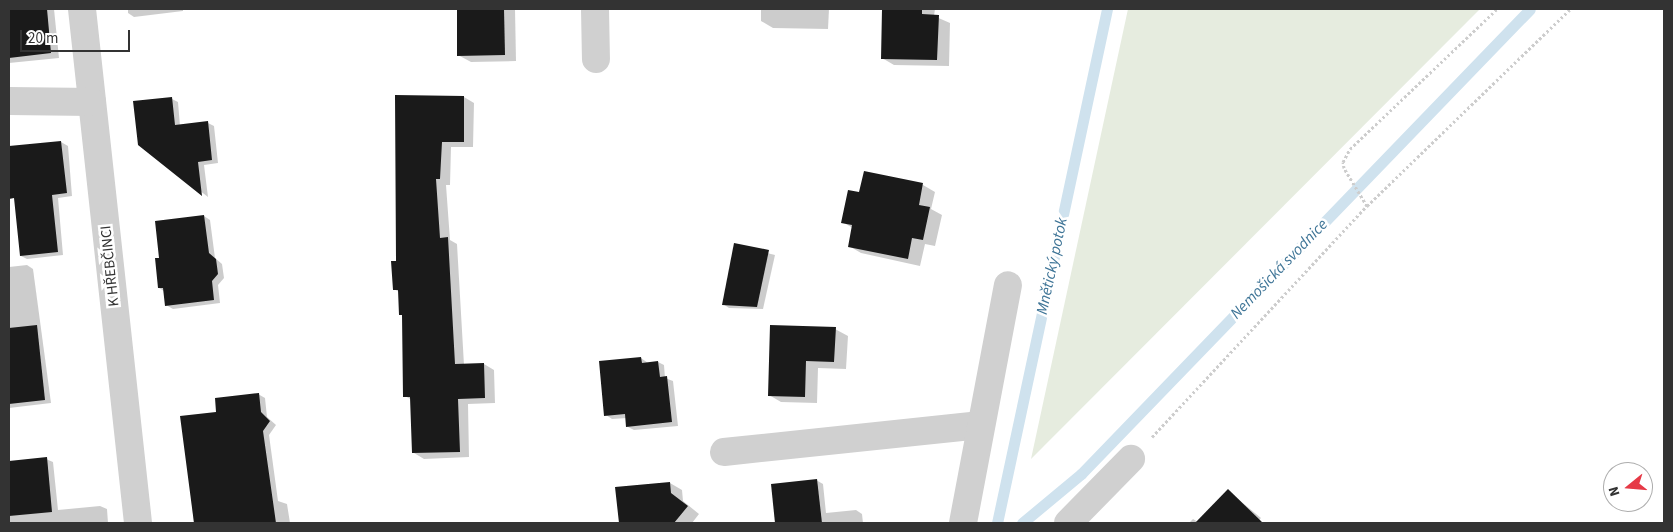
<!DOCTYPE html>
<html>
<head>
<meta charset="utf-8">
<style>
	body { margin:0 }
	#map { position:relative; width:1673px; height:532px; overflow:hidden; background:#fff; font-family:"Source Sans 3",sans-serif }
	div>[style] { position:absolute }
	.green>* { inset:0; background:#e6ecdf }
	.shadow>* { inset:0; background:#0003 }
	.stream>* { height:11px; margin:-5.5px; padding:0 5.5px; transform-origin:5.5px; border-radius:5.5px; background:#cfe2ee }
	.building>* { inset:0; background:#1a1a1a }
	.path>* { height:3px; margin-top:-1.5px; transform-origin:0; background:repeating-linear-gradient(90deg,#cdcdcd 0 2.5px,transparent 0 5px) }
	.minor>* { height:28px; margin:-14px; padding:0 14px; transform-origin:14px; border-radius:14px; background:#d0d0d0 }
	span { translate:-50% -50%; white-space:nowrap; text-align:center; line-height:1.15; -webkit-text-stroke:5px #fff; paint-order:stroke }
	.street-label { font-size:15px; color:#333 }
	.water-label { font-size:16px; color:#3f7597; font-style:italic }
	.frame { position:absolute; inset:0; border:10px solid #333; pointer-events:none }
	.north { position:absolute; left:1603px; top:462px; width:50px; height:50px; box-sizing:border-box; background:#fff; border:1px solid #adadad; border-radius:50%; rotate:253deg; font-size:14px; font-weight:700; line-height:20px; text-align:center; color:#333 }
	.north::after { content:''; display:block; margin:auto; width:18px; height:22px; background:#e63946; clip-path:polygon(50% 0,100% 100%,50% 72%,0 100%) }
	.scale { position:absolute; left:20px; top:30px; width:110px; height:22px; box-sizing:border-box; border:2px solid #333; border-top:0; padding-left:6px; font-size:15px; line-height:18px; white-space:nowrap; color:#333; -webkit-text-stroke:4px #fff; paint-order:stroke }
</style>
</head>
<body>
<div id="map">
	<div class="green">
		<div style="clip-path:polygon(1128px 9px,1480px 9px,1031px 459px)"></div>
	</div>
	<div class="shadow">
		<div style="clip-path:polygon(9px 9px,54px 9px,59px 58px,9px 63px)"></div>
		<div style="clip-path:polygon(128px 9px,183px 9px,183px 11px,134px 17px,128px 13px)"></div>
		<div style="clip-path:polygon(458px 9px,515px 9px,516px 61px,471px 62px,458px 55px)"></div>
		<div style="clip-path:polygon(761px 9px,829px 9px,828px 29px,773px 28px,761px 21px)"></div>
		<div style="clip-path:polygon(883px 9px,935px 9px,934px 16px,950px 23px,949px 66px,894px 65px,882px 58px)"></div>
		<div style="clip-path:polygon(396px 96px,464px 97px,474px 103px,473px 147px,451px 147px,450px 185px,446px 185px,450px 240px,457px 244px,464px 365px,484px 364px,494px 370px,495px 403px,468px 404px,469px 457px,424px 459px,414px 453px,412px 400px,405px 396px,403px 316px,400px 314px,399px 292px,394px 289px,397px 262px)"></div>
		<div style="clip-path:polygon(172px 99px,178px 102px,180px 126px,208px 123px,214px 126px,218px 163px,204px 165px,208px 197px,139px 144px)"></div>
		<div style="clip-path:polygon(61px 142px,68px 146px,72px 196px,58px 198px,63px 255px,27px 259px,21px 256px,9px 148px)"></div>
		<div style="clip-path:polygon(865px 172px,923px 185px,935px 192px,931px 209px,942px 215px,935px 246px,925px 244px,920px 266px,861px 253px,849px 246px,853px 228px,842px 222px,860px 194px)"></div>
		<div style="clip-path:polygon(204px 216px,210px 220px,215px 258px,222px 264px,224px 278px,218px 285px,220px 303px,173px 309px,166px 305px,164px 291px,159px 288px,161px 259px)"></div>
		<div style="clip-path:polygon(735px 245px,775px 255px,763px 309px,729px 308px,723px 304px)"></div>
		<div style="clip-path:polygon(27px 265px,33px 269px,51px 403px,9px 408px,9px 267px)"></div>
		<div style="clip-path:polygon(835px 329px,848px 336px,846px 369px,818px 368px,817px 403px,781px 402px,769px 395px)"></div>
		<div style="clip-path:polygon(641px 358px,648px 363px,658px 362px,664px 365px,665px 378px,673px 381px,678px 426px,634px 430px,628px 427px,627px 418px,612px 419px,606px 415px,600px 362px)"></div>
		<div style="clip-path:polygon(258px 394px,265px 398px,267px 417px,276px 425px,269px 435px,278px 501px,287px 504px,290px 523px,194px 523px,182px 417px,218px 413px)"></div>
		<div style="clip-path:polygon(46px 459px,53px 462px,58px 510px,100px 506px,107px 509px,108px 523px,9px 523px,9px 462px)"></div>
		<div style="clip-path:polygon(816px 480px,823px 484px,826px 513px,856px 510px,862px 514px,863px 523px,777px 523px,772px 485px)"></div>
		<div style="clip-path:polygon(670px 483px,682px 490px,683px 501px,699px 514px,692px 523px,620px 523px,617px 488px)"></div>
		<div style="clip-path:polygon(1228px 491px,1261px 518px,1256px 523px,1189px 523px,1193px 519px,1198px 522px)"></div>
	</div>
	<div class="stream">
		<div style="left:997px;top:523px;width:526px;rotate:-77.92deg"></div>
		<div style="left:1022px;top:523px;width:77px;rotate:-39.7deg"></div>
		<div style="left:1081px;top:474px;width:646px;rotate:-46deg"></div>
	</div>
	<div class="building">
		<div style="clip-path:polygon(9px 9px,47px 9px,51px 53px,9px 58px)"></div>
		<div style="clip-path:polygon(457px 9px,504px 9px,505px 55px,457px 56px)"></div>
		<div style="clip-path:polygon(882px 9px,922px 9px,922px 14px,939px 15px,937px 60px,881px 59px)"></div>
		<div style="clip-path:polygon(395px 95px,464px 96px,464px 142px,442px 142px,440px 179px,436px 179px,440px 238px,448px 237px,455px 364px,484px 363px,485px 398px,458px 399px,460px 452px,412px 453px,410px 397px,403px 397px,402px 315px,399px 315px,398px 290px,393px 290px,391px 261px,396px 261px)"></div>
		<div style="clip-path:polygon(172px 97px,175px 125px,208px 121px,212px 160px,198px 162px,202px 196px,138px 145px,133px 101px)"></div>
		<div style="clip-path:polygon(61px 141px,67px 193px,52px 195px,58px 252px,20px 256px,14px 198px,9px 199px,9px 146px)"></div>
		<div style="clip-path:polygon(864px 171px,923px 183px,919px 205px,930px 207px,923px 240px,912px 238px,908px 259px,848px 247px,852px 225px,841px 223px,848px 190px,859px 192px)"></div>
		<div style="clip-path:polygon(204px 215px,209px 253px,216px 259px,218px 274px,212px 281px,214px 300px,165px 306px,163px 288px,158px 288px,155px 258px,159px 258px,155px 221px)"></div>
		<div style="clip-path:polygon(734px 243px,769px 250px,757px 307px,722px 305px)"></div>
		<div style="clip-path:polygon(37px 325px,45px 400px,9px 404px,9px 328px)"></div>
		<div style="clip-path:polygon(770px 325px,836px 327px,834px 362px,806px 361px,805px 397px,768px 396px)"></div>
		<div style="clip-path:polygon(641px 357px,642px 363px,658px 361px,660px 377px,667px 376px,672px 422px,626px 427px,625px 414px,604px 416px,599px 361px)"></div>
		<div style="clip-path:polygon(259px 393px,261px 412px,270px 421px,263px 431px,276px 523px,194px 523px,180px 416px,216px 412px,215px 398px)"></div>
		<div style="clip-path:polygon(47px 457px,52px 512px,9px 516px,9px 461px)"></div>
		<div style="clip-path:polygon(817px 479px,822px 523px,775px 523px,771px 484px)"></div>
		<div style="clip-path:polygon(670px 482px,671px 493px,688px 506px,674px 523px,619px 523px,615px 487px)"></div>
		<div style="clip-path:polygon(1228px 489px,1263px 523px,1195px 523px)"></div>
	</div>
	<div class="path">
		<div style="left:1367px;top:206px;width:44px;rotate:-121.2deg"></div>
		<div style="left:1344px;top:168px;width:6px;rotate:-99deg"></div>
		<div style="left:1343px;top:162px;width:15px;rotate:-62deg"></div>
		<div style="left:1350px;top:149px;width:203px;rotate:-43.6deg"></div>
		<div style="left:1152px;top:437px;width:316px;rotate:-47.1deg"></div>
		<div style="left:1367px;top:206px;width:283px;rotate:-44.1deg"></div>
	</div>
	<div class="minor">
		<div style="left:82px;top:9px;width:517px;rotate:83.78deg"></div>
		<div style="left:595px;top:9px;width:50px;rotate:88.9deg"></div>
		<div style="left:9px;top:101px;width:83px;rotate:0.7deg"></div>
		<div style="left:724px;top:452px;width:258px;rotate:-6deg"></div>
		<div style="left:963px;top:523px;width:242px;rotate:-79.3deg"></div>
		<div style="left:1068px;top:523px;width:90px;rotate:-45.5deg"></div>
	</div>
	<div class="street-label">
		<span style="left:110px;top:266px;rotate:-96deg">K HŘEBČINCI</span>
	</div>
	<div class="water-label">
		<span style="left:1052px;top:266px;rotate:-78deg">Mnětický potok</span>
		<span style="left:1279px;top:269px;rotate:-46deg">Nemošická svodnice</span>
	</div>
	<div class="frame"></div>
	<div class="north">N</div>
	<div class="scale">20 m</div>
</div>
</body>
</html>
